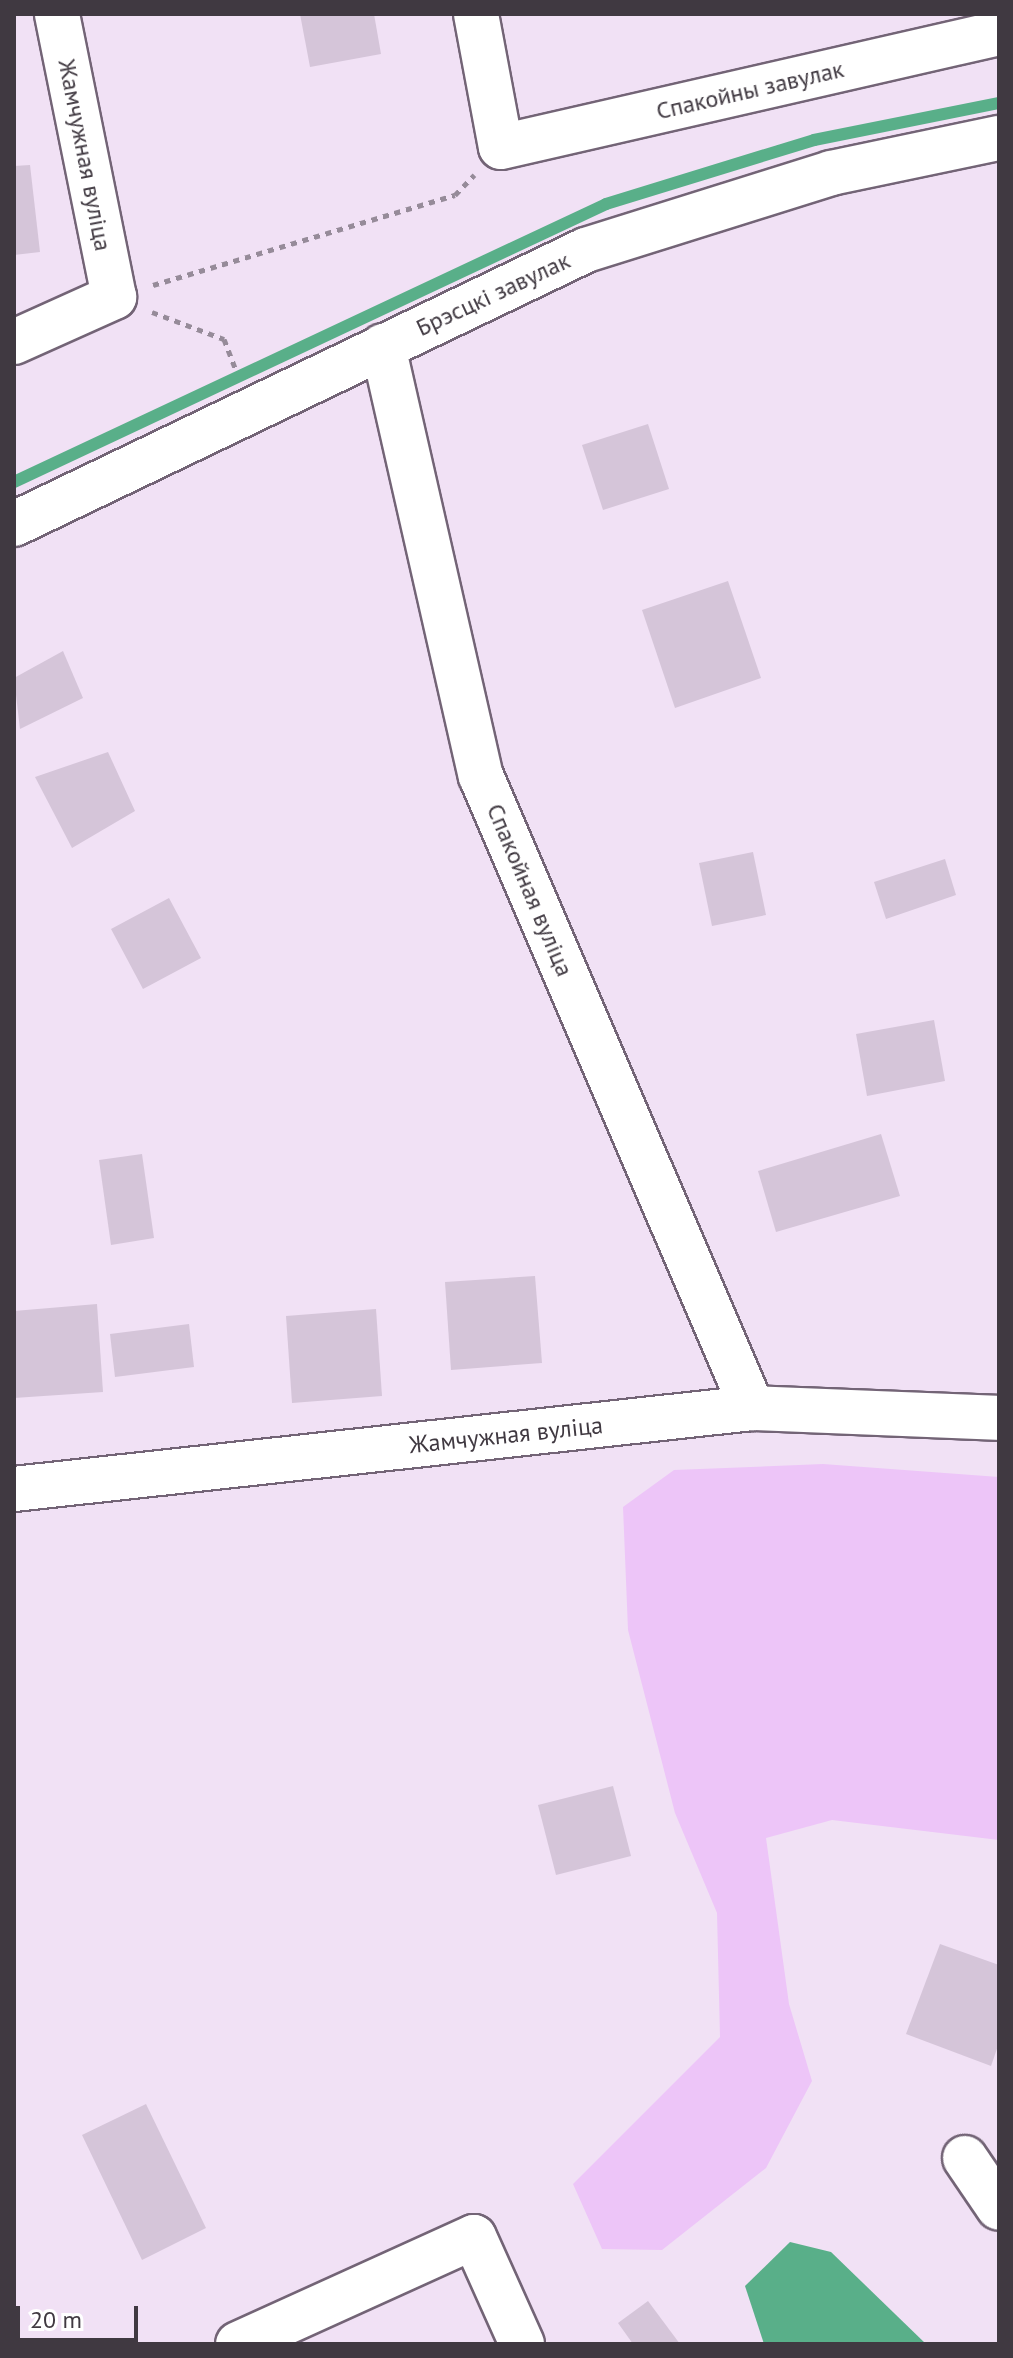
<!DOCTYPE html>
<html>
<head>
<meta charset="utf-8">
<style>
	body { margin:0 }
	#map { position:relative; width:1013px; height:2358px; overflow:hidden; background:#f1e1f5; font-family:"PT Sans",sans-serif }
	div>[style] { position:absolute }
	.green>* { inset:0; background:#edc5f8 }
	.water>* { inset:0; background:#59af89 }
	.stream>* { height:12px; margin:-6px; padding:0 6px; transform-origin:6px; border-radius:6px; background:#59af89 }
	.building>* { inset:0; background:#d5c5d9 }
	.path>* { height:5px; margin-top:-2.5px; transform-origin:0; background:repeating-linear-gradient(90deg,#968b99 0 6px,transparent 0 12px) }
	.roads { filter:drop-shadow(2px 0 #736476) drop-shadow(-2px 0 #736476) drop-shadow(0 2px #736476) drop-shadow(0 -2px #736476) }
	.minor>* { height:44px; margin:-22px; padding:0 22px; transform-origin:22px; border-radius:22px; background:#fff }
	span { translate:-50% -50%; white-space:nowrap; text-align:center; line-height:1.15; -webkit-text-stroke:6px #fff; paint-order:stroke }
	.street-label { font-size:24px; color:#403941 }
	.frame { position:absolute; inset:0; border:16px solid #403941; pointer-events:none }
	.scale { position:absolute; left:16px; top:2306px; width:122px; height:36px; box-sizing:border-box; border:4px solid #403941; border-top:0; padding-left:10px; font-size:24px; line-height:28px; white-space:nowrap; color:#403941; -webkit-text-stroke:6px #fff; paint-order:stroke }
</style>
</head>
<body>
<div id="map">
	<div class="green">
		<div style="clip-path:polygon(823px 1464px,999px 1477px,999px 1840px,832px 1820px,766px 1838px,789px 2004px,812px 2081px,766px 2168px,662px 2250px,602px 2249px,573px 2184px,720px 2037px,717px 1913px,675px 1813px,628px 1630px,623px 1507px,674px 1470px)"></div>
	</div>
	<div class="water">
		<div style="clip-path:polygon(790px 2242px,831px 2252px,926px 2344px,764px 2344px,745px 2286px)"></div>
	</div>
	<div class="stream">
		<div style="left:14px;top:482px;width:654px;rotate:-25.15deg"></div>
		<div style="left:606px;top:204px;width:218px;rotate:-17.1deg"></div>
		<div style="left:814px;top:140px;width:189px;rotate:-11.3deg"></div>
	</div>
	<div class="building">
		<div style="clip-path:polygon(300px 14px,374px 14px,381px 54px,310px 67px)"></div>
		<div style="clip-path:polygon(30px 165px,40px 252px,14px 255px,14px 166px)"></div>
		<div style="clip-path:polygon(648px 424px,669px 489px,603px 510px,582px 445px)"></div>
		<div style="clip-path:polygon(728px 581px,761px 678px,675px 708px,642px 610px)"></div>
		<div style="clip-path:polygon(63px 651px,83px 698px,20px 729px,14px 678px)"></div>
		<div style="clip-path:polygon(108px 752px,135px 811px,72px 848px,35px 777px)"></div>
		<div style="clip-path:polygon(753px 852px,766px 915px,712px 926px,699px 863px)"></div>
		<div style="clip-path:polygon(945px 859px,956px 895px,886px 919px,874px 882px)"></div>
		<div style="clip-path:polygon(169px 898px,201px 958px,143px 989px,111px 929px)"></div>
		<div style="clip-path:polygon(934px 1020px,945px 1081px,867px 1096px,856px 1034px)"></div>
		<div style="clip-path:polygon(881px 1134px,900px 1196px,776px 1232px,758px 1171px)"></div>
		<div style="clip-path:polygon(142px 1154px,154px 1238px,111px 1245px,99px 1160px)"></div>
		<div style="clip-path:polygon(535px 1276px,542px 1363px,451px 1370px,445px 1282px)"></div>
		<div style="clip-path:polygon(97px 1304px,103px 1392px,14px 1398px,14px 1311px)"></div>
		<div style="clip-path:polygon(376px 1309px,382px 1396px,292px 1403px,286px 1316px)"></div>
		<div style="clip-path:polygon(189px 1324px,194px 1367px,115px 1377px,110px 1334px)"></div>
		<div style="clip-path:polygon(613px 1786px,631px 1856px,556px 1875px,538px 1805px)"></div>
		<div style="clip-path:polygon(940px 1944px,999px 1965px,999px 2043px,991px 2066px,906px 2034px)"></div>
		<div style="clip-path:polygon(146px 2104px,206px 2228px,142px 2260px,82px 2135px)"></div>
		<div style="clip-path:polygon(648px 2301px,680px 2344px,633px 2344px,618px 2323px)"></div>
	</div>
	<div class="path">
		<div style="left:153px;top:285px;width:315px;rotate:-16.6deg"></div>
		<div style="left:455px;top:195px;width:28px;rotate:-46deg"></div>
		<div style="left:152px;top:312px;width:77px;rotate:20.6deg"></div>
		<div style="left:224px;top:339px;width:33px;rotate:69deg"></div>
	</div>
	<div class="roads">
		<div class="minor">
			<div style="left:476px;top:14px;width:135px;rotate:79.4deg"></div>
			<div style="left:501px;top:147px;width:511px;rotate:-12.89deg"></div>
			<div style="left:14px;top:342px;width:110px;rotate:-24.2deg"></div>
			<div style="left:114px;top:297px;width:289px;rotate:-101.4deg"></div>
			<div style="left:383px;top:346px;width:441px;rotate:77.2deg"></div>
			<div style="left:481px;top:776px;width:688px;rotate:66.79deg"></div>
			<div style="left:14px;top:524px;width:634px;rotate:-25.6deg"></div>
			<div style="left:586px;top:250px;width:257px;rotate:-17.4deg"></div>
			<div style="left:831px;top:173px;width:172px;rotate:-11.8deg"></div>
			<div style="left:14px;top:1489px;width:742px;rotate:-6.26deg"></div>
			<div style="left:752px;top:1408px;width:247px;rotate:2.3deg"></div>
			<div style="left:965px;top:2158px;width:60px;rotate:55.8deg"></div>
			<div style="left:238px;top:2344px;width:259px;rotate:-24.4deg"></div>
			<div style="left:474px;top:2237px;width:117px;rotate:65.8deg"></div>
		</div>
	</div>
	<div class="street-label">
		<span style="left:750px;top:90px;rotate:-13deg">Спакойны завулак</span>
		<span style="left:85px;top:155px;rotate:79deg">Жамчужная вуліца</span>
		<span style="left:493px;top:294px;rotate:-25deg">Брэсцкі завулак</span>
		<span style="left:530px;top:890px;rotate:67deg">Спакойная вуліца</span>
		<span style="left:506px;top:1435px;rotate:-6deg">Жамчужная вуліца</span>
	</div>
	<div class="frame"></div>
	<div class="scale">20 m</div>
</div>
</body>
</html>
